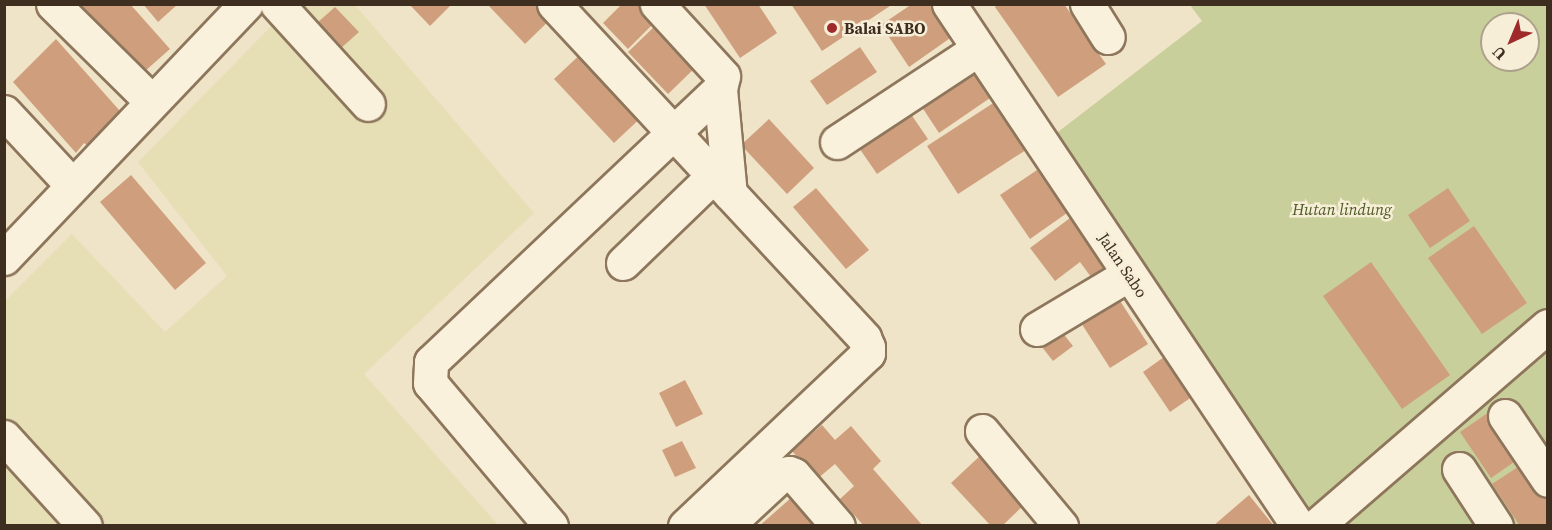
<!DOCTYPE html>
<html>
<head>
<meta charset="utf-8">
<style>
	body { margin:0 }
	#map { position:relative; width:1552px; height:530px; overflow:hidden; background:#f0e4c8; font-family:"Source Serif 4",serif }
	div>[style] { position:absolute }
	.farmland>* { inset:0; background:#e6deb5 }
	.green>* { inset:0; background:#c9cf9b }
	.building>* { inset:0; background:#cf9f7d }
	.roads { filter:drop-shadow(2px 0 #8d765c) drop-shadow(-2px 0 #8d765c) drop-shadow(0 2px #8d765c) drop-shadow(0 -2px #8d765c) }
	.minor>* { height:33px; margin:-16.5px; padding:0 16.5px; transform-origin:16.5px; border-radius:16.5px; background:#faf1dc }
	.dots>* { width:16px; height:16px; translate:-50% -50%; box-sizing:border-box; border:3px solid #f7eed8; border-radius:50% }
	span { translate:-50% -50%; white-space:nowrap; text-align:center; line-height:1.15; -webkit-text-stroke:5px #f7eed8; paint-order:stroke }
	.poi-label { font-size:16px; color:#3d2e20; font-weight:700 }
	.left { translate:0 -50%; text-align:left }
	.park-label { font-size:16px; color:#4d5a26; font-style:italic }
	.street-label { font-size:16px; color:#3d2e20 }
	.frame { position:absolute; inset:0; border:6px solid #3d2e20; pointer-events:none }
	.north { position:absolute; left:1480px; top:12px; width:60px; height:60px; box-sizing:border-box; background:#f7eed8; border:2px solid #ada18e; border-radius:50%; rotate:224deg; font-size:16px; font-weight:700; line-height:24px; text-align:center; color:#3d2e20 }
	.north::after { content:''; display:block; margin:auto; width:21px; height:27px; background:#9e2a2b; clip-path:polygon(50% 0,100% 100%,50% 72%,0 100%) }
</style>
</head>
<body>
<div id="map">
	<div class="farmland">
		<div style="clip-path:polygon(292px 5px,355px 5px,534px 213px,364px 374px,498px 525px,5px 526px,5px 301px,72px 234px,165px 332px,227px 276px,138px 162px)"></div>
	</div>
	<div class="green">
		<div style="clip-path:polygon(evenodd,1190px 5px,1547px 5px,1547px 525px,1314px 525px,1045px 142px,1202px 21px,1190px 5px,1492px 24px,1528px 24px,1528px 60px,1492px 60px,1492px 24px)"></div>
	</div>
	<div class="building">
		<div style="clip-path:polygon(70px 4px,130px 4px,170px 49px,136px 79px)"></div>
		<div style="clip-path:polygon(143px 4px,178px 4px,158px 22px)"></div>
		<div style="clip-path:polygon(409px 4px,452px 4px,430px 26px)"></div>
		<div style="clip-path:polygon(487px 4px,546px 4px,556px 14px,525px 44px)"></div>
		<div style="clip-path:polygon(704px 4px,758px 4px,777px 33px,740px 58px)"></div>
		<div style="clip-path:polygon(791px 4px,893px 4px,822px 51px)"></div>
		<div style="clip-path:polygon(912px 4px,936px 4px,956px 34px,909px 67px,881px 25px)"></div>
		<div style="clip-path:polygon(998px 4px,1064px 4px,1106px 64px,1058px 97px,995px 7px)"></div>
		<div style="clip-path:polygon(621px 5px,641px 5px,657px 20px,628px 49px,603px 23px)"></div>
		<div style="clip-path:polygon(335px 7px,359px 32px,331px 57px,308px 31px)"></div>
		<div style="clip-path:polygon(658px 23px,698px 65px,668px 94px,628px 52px)"></div>
		<div style="clip-path:polygon(56px 39px,120px 111px,110px 120px,116px 127px,92px 149px,84px 143px,76px 153px,13px 82px)"></div>
		<div style="clip-path:polygon(860px 47px,877px 72px,827px 105px,810px 81px)"></div>
		<div style="clip-path:polygon(586px 49px,646px 113px,614px 143px,554px 79px)"></div>
		<div style="clip-path:polygon(969px 66px,990px 98px,939px 133px,918px 101px)"></div>
		<div style="clip-path:polygon(1001px 98px,1032px 146px,958px 194px,927px 146px)"></div>
		<div style="clip-path:polygon(906px 107px,928px 139px,877px 174px,855px 142px)"></div>
		<div style="clip-path:polygon(769px 119px,814px 168px,787px 194px,741px 145px)"></div>
		<div style="clip-path:polygon(1037px 170px,1067px 213px,1030px 239px,1000px 195px)"></div>
		<div style="clip-path:polygon(131px 175px,206px 263px,175px 290px,100px 202px)"></div>
		<div style="clip-path:polygon(816px 188px,869px 250px,846px 269px,793px 207px)"></div>
		<div style="clip-path:polygon(1448px 188px,1470px 221px,1430px 248px,1408px 215px)"></div>
		<div style="clip-path:polygon(1074px 215px,1111px 262px,1091px 277px,1080px 262px,1055px 281px,1030px 248px)"></div>
		<div style="clip-path:polygon(1474px 226px,1527px 303px,1482px 334px,1428px 258px)"></div>
		<div style="clip-path:polygon(1371px 262px,1450px 375px,1402px 409px,1323px 296px)"></div>
		<div style="clip-path:polygon(1113px 290px,1148px 344px,1110px 368px,1076px 315px)"></div>
		<div style="clip-path:polygon(1058px 327px,1073px 346px,1053px 361px,1038px 342px)"></div>
		<div style="clip-path:polygon(1171px 352px,1199px 392px,1170px 412px,1143px 372px)"></div>
		<div style="clip-path:polygon(685px 380px,703px 414px,676px 427px,659px 393px)"></div>
		<div style="clip-path:polygon(1489px 412px,1520px 458px,1491px 478px,1460px 432px)"></div>
		<div style="clip-path:polygon(822px 425px,835px 440px,851px 426px,881px 461px,873px 469px,923px 526px,864px 526px,840px 499px,854px 486px,835px 464px,817px 479px,792px 451px)"></div>
		<div style="clip-path:polygon(682px 441px,696px 468px,675px 477px,662px 450px)"></div>
		<div style="clip-path:polygon(982px 454px,1027px 502px,1002px 526px,991px 526px,951px 483px)"></div>
		<div style="clip-path:polygon(1524px 463px,1548px 498px,1548px 526px,1520px 526px,1492px 484px)"></div>
		<div style="clip-path:polygon(1249px 495px,1274px 526px,1213px 526px)"></div>
		<div style="clip-path:polygon(791px 498px,815px 526px,759px 526px)"></div>
	</div>
	<div class="roads">
		<div class="minor">
			<div style="left:53px;top:4px;width:138px;rotate:44.7deg"></div>
			<div style="left:277px;top:4px;width:135px;rotate:47.7deg"></div>
			<div style="left:554px;top:4px;width:456px;rotate:47.1deg"></div>
			<div style="left:864px;top:338px;width:10px;rotate:66deg"></div>
			<div style="left:868px;top:347px;width:6px;rotate:90deg"></div>
			<div style="left:868px;top:353px;width:252px;rotate:136.6deg"></div>
			<div style="left:949px;top:4px;width:628px;rotate:56.23deg"></div>
			<div style="left:1087px;top:4px;width:39px;rotate:58deg"></div>
			<div style="left:720px;top:89px;width:105px;rotate:84.6deg"></div>
			<div style="left:4px;top:112px;width:100px;rotate:47deg"></div>
			<div style="left:837px;top:142px;width:169px;rotate:-33.4deg"></div>
			<div style="left:4px;top:258px;width:351px;rotate:-46.4deg"></div>
			<div style="left:623px;top:263px;width:125px;rotate:-44deg"></div>
			<div style="left:1037px;top:329px;width:107px;rotate:-30.9deg"></div>
			<div style="left:1505px;top:416px;width:77px;rotate:56.1deg"></div>
			<div style="left:982px;top:431px;width:124px;rotate:50.3deg"></div>
			<div style="left:4px;top:437px;width:120px;rotate:47.7deg"></div>
			<div style="left:1459px;top:469px;width:68px;rotate:57deg"></div>
			<div style="left:551px;top:526px;width:187px;rotate:-130.2deg"></div>
			<div style="left:430px;top:383px;width:21px;rotate:-87deg"></div>
			<div style="left:431px;top:362px;width:398px;rotate:-43.4deg"></div>
			<div style="left:720px;top:89px;width:13px;rotate:-77deg"></div>
			<div style="left:723px;top:76px;width:98px;rotate:-132.5deg"></div>
			<div style="left:726px;top:526px;width:76px;rotate:-42.9deg"></div>
			<div style="left:782px;top:474px;width:7px;rotate:-8deg"></div>
			<div style="left:789px;top:473px;width:5px;rotate:22deg"></div>
			<div style="left:794px;top:475px;width:67px;rotate:49.2deg"></div>
			<div style="left:1316px;top:526px;width:306px;rotate:-40.8deg"></div>
		</div>
	</div>
	<div class="dots">
		<div style="left:832px;top:28px;background:#9e2a2b"></div>
	</div>
	<div class="poi-label">
		<span class="left" style="left:844px;top:28px">Balai SABO</span>
	</div>
	<div class="park-label">
		<span style="left:1342px;top:209px">Hutan lindung</span>
	</div>
	<div class="street-label">
		<span style="left:1123px;top:265px;rotate:56deg">Jalan Sabo</span>
	</div>
	<div class="frame"></div>
	<div class="north">U</div>
</div>
</body>
</html>
